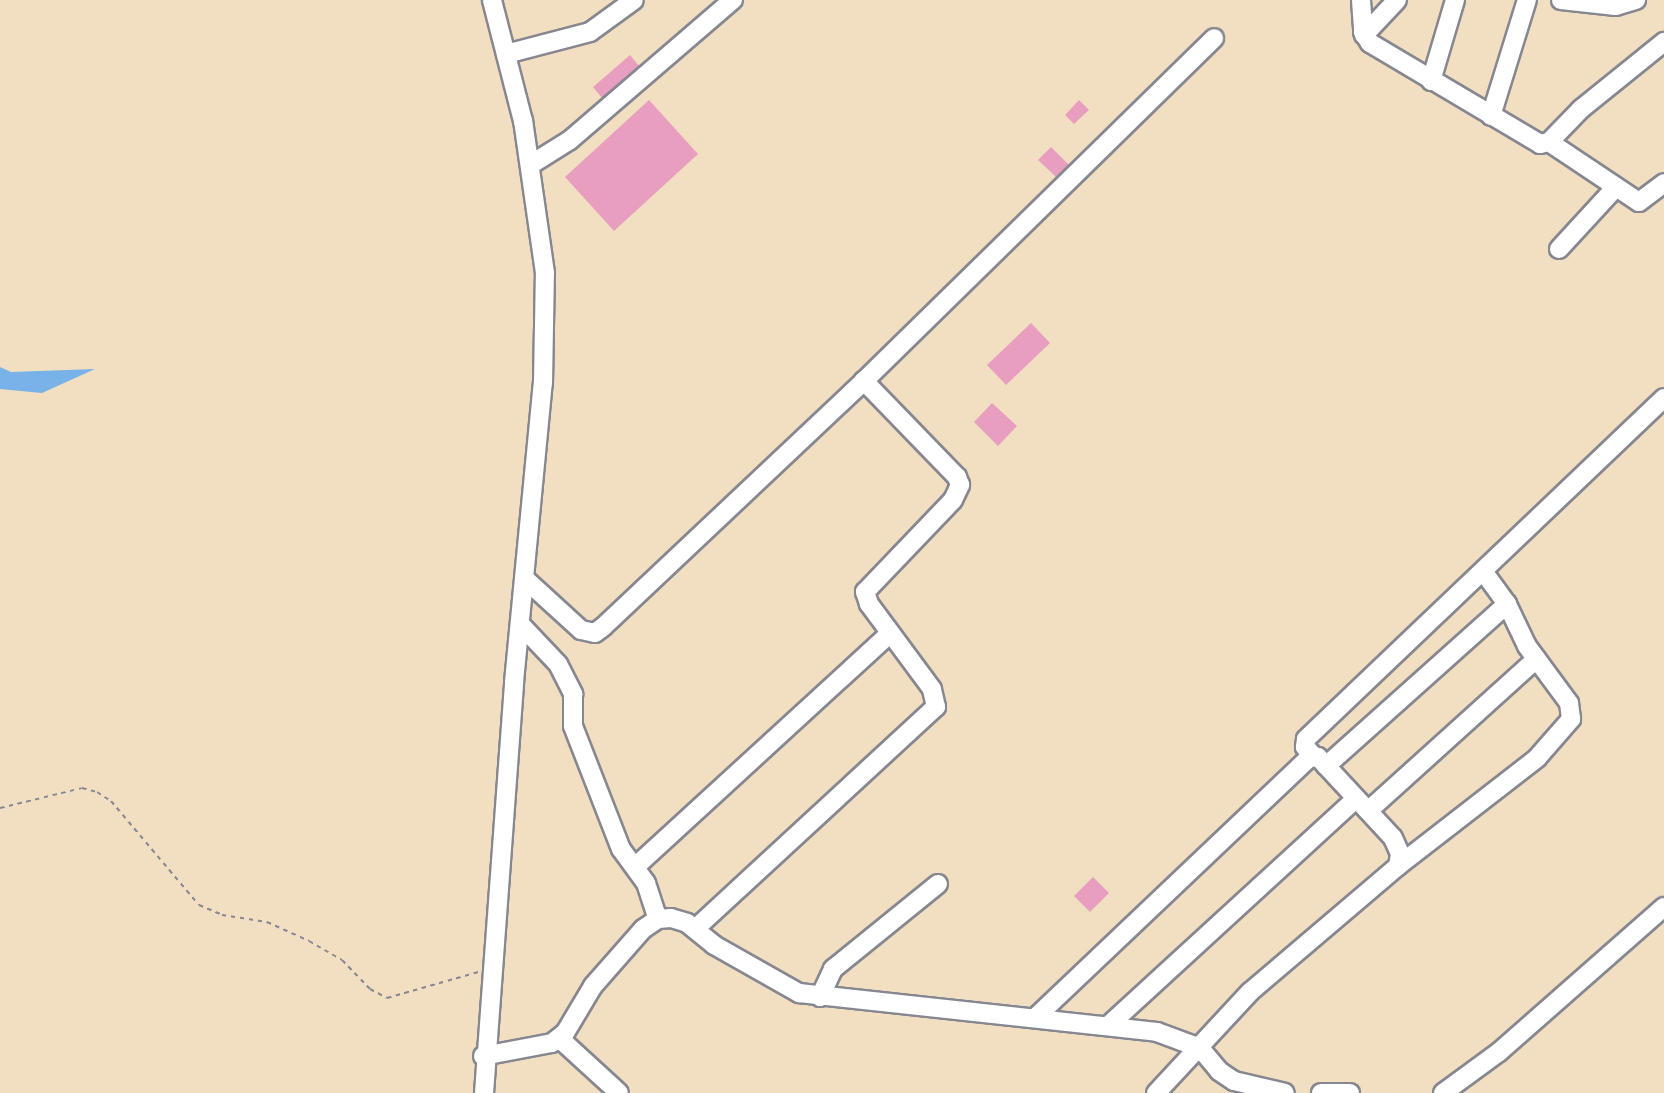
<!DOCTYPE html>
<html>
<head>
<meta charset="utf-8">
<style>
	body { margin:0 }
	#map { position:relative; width:1664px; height:1093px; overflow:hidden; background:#f2dfc2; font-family:Pangolin,sans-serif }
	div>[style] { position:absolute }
	.water>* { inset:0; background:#79b1e9 }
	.building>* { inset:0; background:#e89ebf }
	.path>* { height:2px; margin-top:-1px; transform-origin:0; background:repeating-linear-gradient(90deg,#868790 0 4.5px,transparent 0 9px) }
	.roads { filter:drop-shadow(2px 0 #868790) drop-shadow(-2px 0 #868790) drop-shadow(0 2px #868790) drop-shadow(0 -2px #868790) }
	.minor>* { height:18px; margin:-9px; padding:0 9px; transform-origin:9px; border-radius:9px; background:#fff }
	span { translate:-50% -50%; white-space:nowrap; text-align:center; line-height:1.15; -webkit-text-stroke:5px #f7f3e8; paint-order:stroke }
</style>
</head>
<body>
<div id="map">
	<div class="water">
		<div style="clip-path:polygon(0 367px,11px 372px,95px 369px,42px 393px,0 389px)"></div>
	</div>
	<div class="building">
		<div style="clip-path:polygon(630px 55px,639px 66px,602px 98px,593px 87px)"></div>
		<div style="clip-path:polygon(649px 100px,698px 154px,614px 231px,565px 177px)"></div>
		<div style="clip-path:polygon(1079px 100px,1089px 110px,1074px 124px,1065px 115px)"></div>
		<div style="clip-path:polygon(1051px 147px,1069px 165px,1056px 177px,1038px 160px)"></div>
		<div style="clip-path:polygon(1031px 323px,1050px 343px,1006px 385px,987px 365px)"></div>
		<div style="clip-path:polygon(992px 403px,1017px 426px,998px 446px,974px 422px)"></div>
		<div style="clip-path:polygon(1093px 877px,1109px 893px,1090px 912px,1074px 896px)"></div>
	</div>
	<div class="path">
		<div style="left:0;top:808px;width:84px;rotate:-13.7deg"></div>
		<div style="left:82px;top:788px;width:16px;rotate:15deg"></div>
		<div style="left:97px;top:792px;width:17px;rotate:33deg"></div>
		<div style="left:111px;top:801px;width:136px;rotate:49.8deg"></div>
		<div style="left:199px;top:905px;width:25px;rotate:23deg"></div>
		<div style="left:222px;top:915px;width:46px;rotate:8.8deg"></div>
		<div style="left:267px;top:922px;width:46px;rotate:24.3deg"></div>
		<div style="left:309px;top:941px;width:38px;rotate:30deg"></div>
		<div style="left:342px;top:960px;width:40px;rotate:46deg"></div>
		<div style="left:370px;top:989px;width:19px;rotate:28deg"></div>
		<div style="left:387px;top:998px;width:95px;rotate:-15.9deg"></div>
	</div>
	<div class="roads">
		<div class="minor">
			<div style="left:1361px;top:0;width:32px;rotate:86deg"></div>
			<div style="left:1363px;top:32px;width:13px;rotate:58deg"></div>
			<div style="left:1370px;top:43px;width:198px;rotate:30.7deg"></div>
			<div style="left:1540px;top:144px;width:9px;rotate:-13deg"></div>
			<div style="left:1549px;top:142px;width:46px;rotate:-45.9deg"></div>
			<div style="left:1581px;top:109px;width:107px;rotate:-38.9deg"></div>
			<div style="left:1561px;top:0;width:55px;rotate:6.2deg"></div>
			<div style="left:1616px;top:6px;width:21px;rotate:-17deg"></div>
			<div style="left:1364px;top:35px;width:48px;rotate:-46.7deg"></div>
			<div style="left:506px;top:54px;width:87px;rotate:-14.7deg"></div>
			<div style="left:590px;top:32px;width:54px;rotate:-36deg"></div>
			<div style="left:1431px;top:81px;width:84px;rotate:-73.5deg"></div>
			<div style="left:1491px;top:116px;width:121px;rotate:-72.8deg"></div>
			<div style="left:1549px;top:142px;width:108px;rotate:33.7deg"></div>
			<div style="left:1639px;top:202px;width:31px;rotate:-37deg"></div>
			<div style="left:530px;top:165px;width:47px;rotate:-32deg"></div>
			<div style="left:570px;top:140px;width:215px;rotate:-40.7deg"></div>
			<div style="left:1559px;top:249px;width:84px;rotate:-47.4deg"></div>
			<div style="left:524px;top:578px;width:77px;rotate:42.4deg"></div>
			<div style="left:581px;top:630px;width:14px;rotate:12deg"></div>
			<div style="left:595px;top:633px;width:10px;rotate:-37deg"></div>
			<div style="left:603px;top:627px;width:359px;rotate:-43.3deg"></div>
			<div style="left:864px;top:381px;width:490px;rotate:-44.4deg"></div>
			<div style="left:520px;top:624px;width:55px;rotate:46.5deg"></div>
			<div style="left:558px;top:664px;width:34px;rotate:63deg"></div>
			<div style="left:573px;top:694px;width:32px;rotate:90deg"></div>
			<div style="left:573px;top:726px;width:132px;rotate:68.7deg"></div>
			<div style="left:621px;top:849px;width:42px;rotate:53.7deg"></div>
			<div style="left:646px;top:883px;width:38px;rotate:72deg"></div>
			<div style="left:1314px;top:756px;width:13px;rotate:-135deg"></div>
			<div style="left:1305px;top:747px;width:8px;rotate:-83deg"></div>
			<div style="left:1306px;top:739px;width:494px;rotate:-43.6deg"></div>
			<div style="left:1326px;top:766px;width:243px;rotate:-41.8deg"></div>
			<div style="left:1368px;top:811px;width:227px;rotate:-42.1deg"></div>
			<div style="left:1398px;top:866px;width:176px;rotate:-37.8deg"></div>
			<div style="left:1537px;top:758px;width:52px;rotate:-48.9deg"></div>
			<div style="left:1571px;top:719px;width:16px;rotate:-97deg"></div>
			<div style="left:1569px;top:703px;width:71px;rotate:-126.4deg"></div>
			<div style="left:1527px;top:646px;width:47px;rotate:-115.5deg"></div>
			<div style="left:1507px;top:604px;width:39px;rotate:-126deg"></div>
			<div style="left:635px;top:867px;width:346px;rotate:-42.5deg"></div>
			<div style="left:695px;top:929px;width:328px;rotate:-42.7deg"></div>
			<div style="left:936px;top:707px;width:18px;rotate:-103deg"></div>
			<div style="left:932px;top:689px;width:106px;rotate:-126.5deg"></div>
			<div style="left:869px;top:604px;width:13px;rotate:-108deg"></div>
			<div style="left:865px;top:592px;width:127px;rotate:-46.3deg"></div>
			<div style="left:953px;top:500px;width:17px;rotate:-65deg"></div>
			<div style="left:960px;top:485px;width:9px;rotate:-111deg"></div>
			<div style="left:957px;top:477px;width:134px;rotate:-134.1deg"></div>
			<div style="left:820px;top:997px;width:31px;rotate:-65deg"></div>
			<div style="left:833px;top:969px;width:135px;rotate:-39deg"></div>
			<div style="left:1037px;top:1016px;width:375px;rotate:-43.5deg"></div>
			<div style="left:1309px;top:758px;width:9px;rotate:-6deg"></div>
			<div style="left:1318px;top:757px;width:110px;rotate:47.2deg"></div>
			<div style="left:1393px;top:838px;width:17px;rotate:66deg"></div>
			<div style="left:1400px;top:854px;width:12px;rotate:99deg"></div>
			<div style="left:1398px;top:866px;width:194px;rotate:139.6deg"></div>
			<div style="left:1250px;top:992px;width:138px;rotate:132.9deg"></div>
			<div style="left:1109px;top:1025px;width:335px;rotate:-42.5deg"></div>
			<div style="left:559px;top:1038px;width:81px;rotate:42.5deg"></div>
			<div style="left:483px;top:1056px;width:70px;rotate:-10.7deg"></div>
			<div style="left:552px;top:1043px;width:16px;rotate:-38deg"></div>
			<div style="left:565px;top:1033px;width:55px;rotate:-59.2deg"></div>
			<div style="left:593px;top:986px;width:76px;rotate:-48.7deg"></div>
			<div style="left:643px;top:929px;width:18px;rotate:-34deg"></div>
			<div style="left:658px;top:919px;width:13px;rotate:-4deg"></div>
			<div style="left:671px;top:918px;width:17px;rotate:17deg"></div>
			<div style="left:687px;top:923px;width:35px;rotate:39deg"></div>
			<div style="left:714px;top:945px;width:98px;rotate:29.5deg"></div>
			<div style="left:799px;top:993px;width:360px;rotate:6.2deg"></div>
			<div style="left:1157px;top:1032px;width:46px;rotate:20.4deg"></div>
			<div style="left:1200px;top:1048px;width:30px;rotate:50deg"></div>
			<div style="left:1219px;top:1071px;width:18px;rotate:34deg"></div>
			<div style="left:1234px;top:1081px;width:52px;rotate:13.2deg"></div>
			<div style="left:484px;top:1093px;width:412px;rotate:-85.8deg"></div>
			<div style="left:514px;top:682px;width:300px;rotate:-84.5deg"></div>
			<div style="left:543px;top:383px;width:110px;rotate:-89deg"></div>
			<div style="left:545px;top:273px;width:154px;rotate:-98.2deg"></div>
			<div style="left:523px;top:121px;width:125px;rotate:-104.4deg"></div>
			<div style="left:1321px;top:1093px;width:29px"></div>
			<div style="left:1443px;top:1093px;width:69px;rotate:-36.2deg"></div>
			<div style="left:1499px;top:1052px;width:220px;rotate:-41.3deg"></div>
		</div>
	</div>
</div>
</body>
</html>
